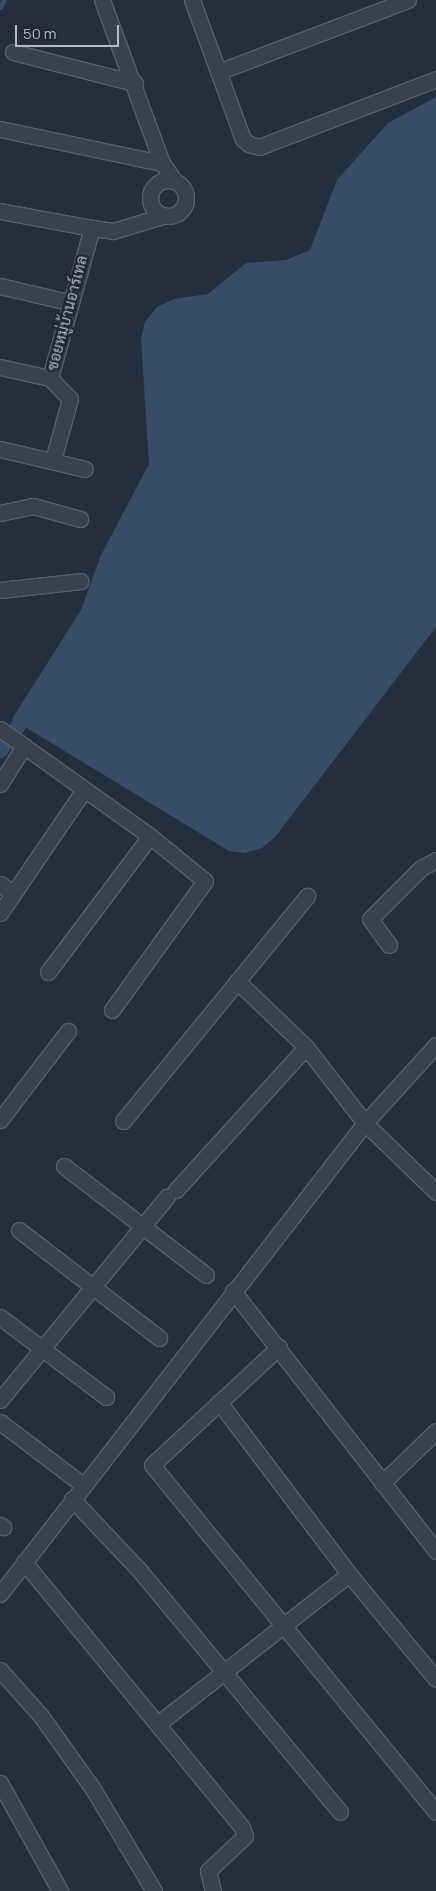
<!DOCTYPE html>
<html>
<head>
<meta charset="utf-8">
<style>
	body { margin:0 }
	#map { position:relative; width:436px; height:1891px; overflow:hidden; background:#242f3e; font-family:Manrope,Sarabun,sans-serif }
	div>[style] { position:absolute }
	.water>* { inset:0; background:#394c67 }
	.stream>* { height:4.5px; margin:-2.25px; padding:0 2.25px; transform-origin:2.25px; border-radius:2.25px; background:#394c67 }
	.canal>* { height:15px; margin:-7.5px; padding:0 7.5px; transform-origin:7.5px; border-radius:7.5px; background:#394c67 }
	.roads { filter:drop-shadow(1px 0 #565f6c) drop-shadow(-1px 0 #565f6c) drop-shadow(0 1px #565f6c) drop-shadow(0 -1px #565f6c) }
	.street>* { height:15px; margin:-7.5px; padding:0 7.5px; transform-origin:7.5px; border-radius:7.5px; background:#38414e }
	.street>.ring { margin:-7.5px; padding:0; box-sizing:content-box; background:none; border:15px solid #38414e; border-radius:50% }
	span { translate:-50% -50%; white-space:nowrap; text-align:center; line-height:1.15; -webkit-text-stroke:5px #1d2633; paint-order:stroke }
	.street-label { font-size:15px; color:#b4bcc9 }
	.scale { position:absolute; left:15px; top:25px; width:104px; height:22px; box-sizing:border-box; border:2px solid #b4bcc9; border-top:0; padding-left:6px; font-size:15px; line-height:18px; white-space:nowrap; color:#b4bcc9; -webkit-text-stroke:4px #1d2633; paint-order:stroke }
</style>
</head>
<body>
<div id="map">
	<div class="water">
		<div style="clip-path:polygon(436px 97px,436px 627px,275px 837px,262px 848px,245px 853px,229px 851px,12px 719px,81px 610px,101px 555px,149px 464px,141px 338px,145px 322px,157px 307px,174px 299px,208px 294px,246px 263px,286px 260px,310px 250px,337px 180px,388px 123px)"></div>
	</div>
	<div class="stream">
		<div style="left:0;top:7px;width:8px;rotate:-60deg"></div>
	</div>
	<div class="canal">
		<div style="left:0;top:750px;width:53px;rotate:-54.2deg"></div>
	</div>
	<div class="roads">
		<div class="street">
			<div style="left:102px;top:0;width:174px;rotate:69.8deg"></div>
			<div style="left:162px;top:163px;width:21px;rotate:55deg"></div>
			<div style="left:192px;top:0;width:148px;rotate:69.9deg"></div>
			<div style="left:243px;top:139px;width:8px;rotate:40deg"></div>
			<div style="left:249px;top:144px;width:10px;rotate:17deg"></div>
			<div style="left:259px;top:147px;width:190px;rotate:-21deg"></div>
			<div style="left:13px;top:52px;width:126px;rotate:14.3deg"></div>
			<div style="left:218px;top:72px;width:203px;rotate:-20.8deg"></div>
			<div style="left:0;top:129px;width:166px;rotate:11.9deg"></div>
			<div class="ring" style="left:150px;top:180px;width:21px;height:21px"></div>
			<div style="left:0;top:211px;width:94px;rotate:10.5deg"></div>
			<div style="left:0;top:286px;width:70px;rotate:13.2deg"></div>
			<div style="left:0;top:367px;width:51px;rotate:12.4deg"></div>
			<div style="left:0;top:449px;width:87px;rotate:13.2deg"></div>
			<div style="left:53px;top:460px;width:63px;rotate:-74.4deg"></div>
			<div style="left:70px;top:399px;width:29px;rotate:-134deg"></div>
			<div style="left:50px;top:378px;width:156px;rotate:-74.4deg"></div>
			<div style="left:92px;top:228px;width:21px;rotate:8deg"></div>
			<div style="left:113px;top:231px;width:52px;rotate:-16.7deg"></div>
			<div style="left:0;top:513px;width:34px;rotate:-12deg"></div>
			<div style="left:33px;top:506px;width:49px;rotate:15.5deg"></div>
			<div style="left:0;top:590px;width:81px;rotate:-6.3deg"></div>
			<div style="left:0;top:729px;width:184px;rotate:35.5deg"></div>
			<div style="left:150px;top:836px;width:71px;rotate:39.3deg"></div>
			<div style="left:205px;top:881px;width:159px;rotate:125.8deg"></div>
			<div style="left:0;top:784px;width:45px;rotate:-57.7deg"></div>
			<div style="left:0;top:884px;width:16px;rotate:35deg"></div>
			<div style="left:0;top:913px;width:149px;rotate:-55.7deg"></div>
			<div style="left:389px;top:945px;width:32px;rotate:-126deg"></div>
			<div style="left:370px;top:919px;width:72px;rotate:-45deg"></div>
			<div style="left:421px;top:868px;width:17px;rotate:-28deg"></div>
			<div style="left:48px;top:972px;width:170px;rotate:-53.1deg"></div>
			<div style="left:237px;top:981px;width:95px;rotate:43.7deg"></div>
			<div style="left:306px;top:1047px;width:96px;rotate:52.2deg"></div>
			<div style="left:365px;top:1123px;width:99px;rotate:44.2deg"></div>
			<div style="left:0;top:1120px;width:112px;rotate:-52.6deg"></div>
			<div style="left:123px;top:1121px;width:291px;rotate:-50.7deg"></div>
			<div style="left:64px;top:1166px;width:179px;rotate:37.5deg"></div>
			<div style="left:176px;top:1190px;width:193px;rotate:-47.7deg"></div>
			<div style="left:19px;top:1230px;width:177px;rotate:37.6deg"></div>
			<div style="left:233px;top:1291px;width:330px;rotate:52deg"></div>
			<div style="left:0;top:1317px;width:133px;rotate:37deg"></div>
			<div style="left:279px;top:1347px;width:173px;rotate:137.1deg"></div>
			<div style="left:152px;top:1465px;width:448px;rotate:50.7deg"></div>
			<div style="left:0;top:1400px;width:263px;rotate:-50.6deg"></div>
			<div style="left:219px;top:1402px;width:216px;rotate:52.9deg"></div>
			<div style="left:349px;top:1574px;width:136px;rotate:50.4deg"></div>
			<div style="left:0;top:1422px;width:104px;rotate:37.2deg"></div>
			<div style="left:382px;top:1483px;width:75px;rotate:-43.9deg"></div>
			<div style="left:72px;top:1499px;width:99px;rotate:46.6deg"></div>
			<div style="left:140px;top:1571px;width:313px;rotate:50.3deg"></div>
			<div style="left:0;top:1525px;width:4px;rotate:34deg"></div>
			<div style="left:24px;top:1562px;width:343px;rotate:50.6deg"></div>
			<div style="left:242px;top:1827px;width:9px;rotate:72deg"></div>
			<div style="left:245px;top:1836px;width:51px;rotate:136.6deg"></div>
			<div style="left:208px;top:1871px;width:21px;rotate:76deg"></div>
			<div style="left:0;top:1594px;width:596px;rotate:-52.23deg"></div>
			<div style="left:365px;top:1123px;width:105px;rotate:-47.7deg"></div>
			<div style="left:0;top:1670px;width:62px;rotate:48.3deg"></div>
			<div style="left:41px;top:1716px;width:90px;rotate:54.5deg"></div>
			<div style="left:93px;top:1789px;width:119px;rotate:59.1deg"></div>
			<div style="left:159px;top:1723px;width:241px;rotate:-38.1deg"></div>
			<div style="left:0;top:1783px;width:124px;rotate:60.9deg"></div>
		</div>
	</div>
	<div class="street-label">
		<span style="left:67px;top:313px;rotate:-75deg">ซอยหมู่บ้านอาร์เทล</span>
	</div>
	<div class="scale">50 m</div>
</div>
</body>
</html>
